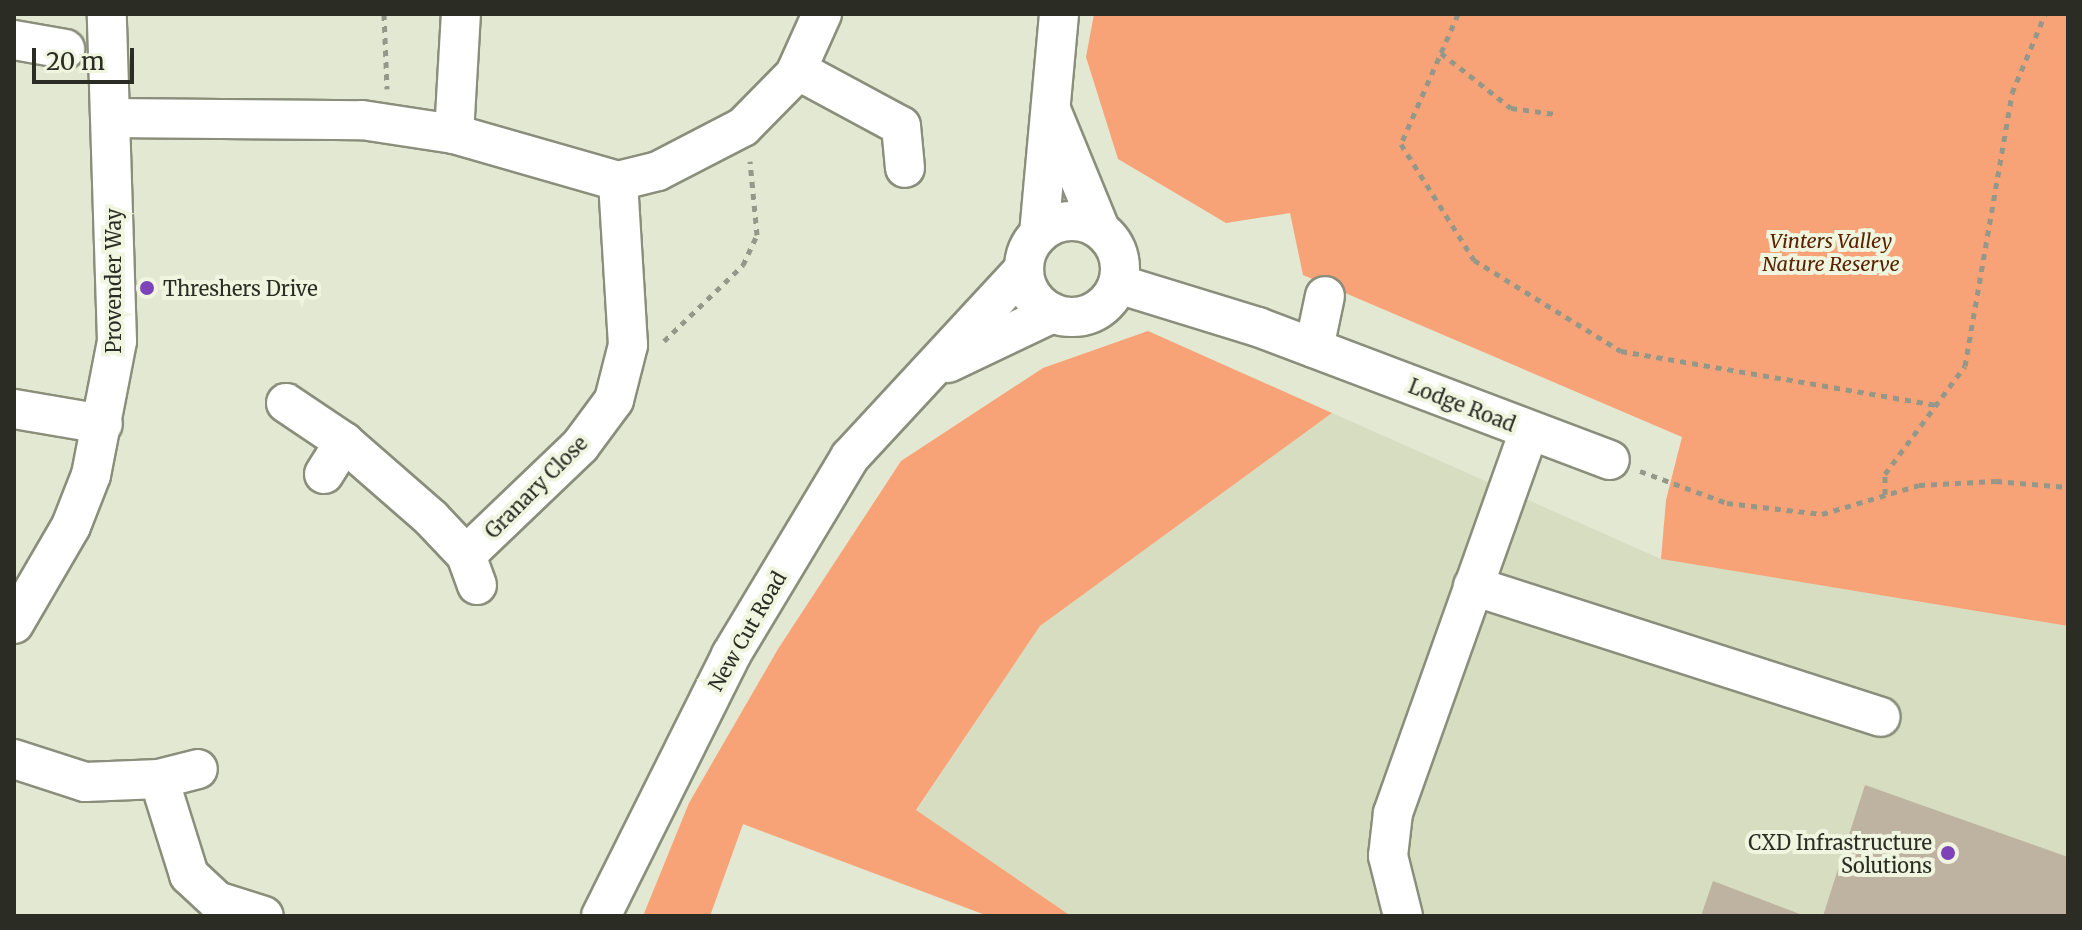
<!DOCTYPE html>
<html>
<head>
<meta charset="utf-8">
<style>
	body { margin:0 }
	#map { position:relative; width:2082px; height:930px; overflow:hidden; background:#e3e8d3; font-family:Merriweather,serif }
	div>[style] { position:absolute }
	.built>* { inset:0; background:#d7ddc0 }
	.green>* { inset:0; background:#f8a377 }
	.building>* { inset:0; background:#bdb3a0 }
	.path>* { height:5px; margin-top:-2.5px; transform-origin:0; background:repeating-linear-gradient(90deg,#959889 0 6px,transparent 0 12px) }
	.roads { filter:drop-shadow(2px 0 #8a8e7b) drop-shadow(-2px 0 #8a8e7b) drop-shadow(0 2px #8a8e7b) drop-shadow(0 -2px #8a8e7b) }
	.minor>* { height:38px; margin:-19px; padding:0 19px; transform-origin:19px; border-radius:19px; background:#fff }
	.minor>.ring { margin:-19px; padding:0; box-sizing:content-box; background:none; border:38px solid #fff; border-radius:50% }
	.dots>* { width:22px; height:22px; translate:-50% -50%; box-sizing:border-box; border:4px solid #f0f5e0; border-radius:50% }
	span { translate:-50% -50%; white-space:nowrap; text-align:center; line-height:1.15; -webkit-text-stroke:8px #f0f5e0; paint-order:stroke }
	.park-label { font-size:20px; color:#592300; font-style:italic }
	.street-label { font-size:20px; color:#2b2d25 }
	.poi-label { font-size:20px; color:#2b2d25 }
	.left { translate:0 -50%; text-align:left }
	.right { translate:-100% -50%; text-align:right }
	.frame { position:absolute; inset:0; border:16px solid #2b2d25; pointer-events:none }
	.scale { position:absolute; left:32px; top:48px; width:102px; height:36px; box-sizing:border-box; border:4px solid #2b2d25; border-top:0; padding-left:10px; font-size:24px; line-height:28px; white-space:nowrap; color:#2b2d25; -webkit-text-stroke:6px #f0f5e0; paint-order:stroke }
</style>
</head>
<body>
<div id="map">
	<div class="built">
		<div style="clip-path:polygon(1332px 413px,1661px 559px,2068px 626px,2068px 916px,1071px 916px,916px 811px,1040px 626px)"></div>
	</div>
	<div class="green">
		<div style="clip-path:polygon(1094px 14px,2068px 14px,2068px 626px,1661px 559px,1666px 500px,1682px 437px,1303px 275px,1290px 213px,1226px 223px,1118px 159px,1086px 57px)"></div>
		<div style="clip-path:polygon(1148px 331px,1332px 413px,1040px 626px,916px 810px,1071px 916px,988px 916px,743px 824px,710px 916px,643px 916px,689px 803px,778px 649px,901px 461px,1043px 368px)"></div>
	</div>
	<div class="building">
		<div style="clip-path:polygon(1865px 785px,2068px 857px,2068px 916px,1823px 916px)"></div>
		<div style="clip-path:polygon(1713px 881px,1805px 916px,1701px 916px)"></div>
	</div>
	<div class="path">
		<div style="left:384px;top:14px;width:75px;rotate:87.7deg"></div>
		<div style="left:1458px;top:14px;width:142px;rotate:113.7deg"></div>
		<div style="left:1401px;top:144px;width:137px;rotate:57.8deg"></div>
		<div style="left:1474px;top:260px;width:173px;rotate:31.8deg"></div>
		<div style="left:1621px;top:351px;width:320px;rotate:9.7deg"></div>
		<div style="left:1441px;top:53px;width:89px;rotate:38.2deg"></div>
		<div style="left:1511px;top:108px;width:45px;rotate:7.6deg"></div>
		<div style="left:664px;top:341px;width:110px;rotate:-43.9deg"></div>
		<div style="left:743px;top:265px;width:33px;rotate:-65deg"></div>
		<div style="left:757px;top:235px;width:74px;rotate:-95.4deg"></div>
		<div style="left:1640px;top:471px;width:93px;rotate:20.2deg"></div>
		<div style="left:1727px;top:503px;width:96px;rotate:6.6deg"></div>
		<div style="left:1822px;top:514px;width:101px;rotate:-16.6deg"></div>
		<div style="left:1919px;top:485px;width:77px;rotate:-3deg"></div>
		<div style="left:1996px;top:481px;width:72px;rotate:4.8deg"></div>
		<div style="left:1885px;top:495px;width:21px;rotate:-90deg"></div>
		<div style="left:1885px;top:474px;width:134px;rotate:-53.5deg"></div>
		<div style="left:1965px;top:366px;width:277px;rotate:-80.2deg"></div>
		<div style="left:2012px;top:93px;width:86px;rotate:-67.3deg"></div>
	</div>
	<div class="roads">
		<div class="minor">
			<div style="left:14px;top:40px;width:52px;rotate:10deg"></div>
			<div style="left:797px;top:70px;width:118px;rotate:28.3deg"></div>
			<div style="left:901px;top:126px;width:42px;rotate:84.6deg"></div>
			<div style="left:1052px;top:112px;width:126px;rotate:67.7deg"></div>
			<div style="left:110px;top:118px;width:252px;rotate:0.5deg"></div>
			<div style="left:362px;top:120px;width:93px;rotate:8.7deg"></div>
			<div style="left:454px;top:134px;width:171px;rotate:16deg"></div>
			<div style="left:618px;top:181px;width:41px;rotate:-14deg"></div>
			<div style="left:658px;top:171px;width:96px;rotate:-27.4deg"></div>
			<div style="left:743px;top:127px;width:74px;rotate:-45.5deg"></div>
			<div style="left:795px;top:74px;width:66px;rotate:-65.8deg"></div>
			<div style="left:454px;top:134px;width:120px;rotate:-86.7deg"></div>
			<div class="ring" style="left:1024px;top:221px;width:58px;height:58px"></div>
			<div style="left:1039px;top:234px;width:221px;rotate:-84.8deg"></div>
			<div style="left:1118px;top:284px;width:146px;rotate:17.1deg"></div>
			<div style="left:1258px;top:327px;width:376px;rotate:20.7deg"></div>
			<div style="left:1314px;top:348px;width:53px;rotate:-78.1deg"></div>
			<div style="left:948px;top:363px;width:116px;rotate:-25.5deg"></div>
			<div style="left:286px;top:403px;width:70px;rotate:33.9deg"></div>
			<div style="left:344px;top:442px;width:116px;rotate:41.1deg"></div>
			<div style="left:431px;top:518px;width:51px;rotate:46.6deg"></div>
			<div style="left:466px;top:555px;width:32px;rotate:70deg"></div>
			<div style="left:14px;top:409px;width:90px;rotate:9.6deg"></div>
			<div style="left:324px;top:474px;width:38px;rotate:-58deg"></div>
			<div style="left:466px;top:555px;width:158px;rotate:-43.7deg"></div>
			<div style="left:580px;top:446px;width:57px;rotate:-53.5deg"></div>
			<div style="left:614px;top:400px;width:57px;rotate:-75.7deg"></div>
			<div style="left:628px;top:345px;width:164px;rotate:-93.5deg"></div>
			<div style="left:1473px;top:586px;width:428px;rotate:17.8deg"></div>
			<div style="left:14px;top:624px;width:113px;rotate:-59.8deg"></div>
			<div style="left:71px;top:526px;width:55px;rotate:-68.6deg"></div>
			<div style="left:91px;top:475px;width:136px;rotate:-79deg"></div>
			<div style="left:117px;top:341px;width:327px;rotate:-91.8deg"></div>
			<div style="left:14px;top:759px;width:75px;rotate:17.9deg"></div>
			<div style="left:85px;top:782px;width:74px;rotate:-2.3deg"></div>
			<div style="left:159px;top:779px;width:40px;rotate:-14.4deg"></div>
			<div style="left:159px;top:779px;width:101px;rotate:72.6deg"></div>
			<div style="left:189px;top:875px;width:38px;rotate:43deg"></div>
			<div style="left:217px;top:901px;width:49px;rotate:17.7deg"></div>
			<div style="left:601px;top:916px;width:292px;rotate:-63.5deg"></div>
			<div style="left:731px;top:655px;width:231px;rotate:-59deg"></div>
			<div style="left:850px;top:457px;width:256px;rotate:-47.2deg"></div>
			<div style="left:1403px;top:916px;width:62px;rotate:-104deg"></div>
			<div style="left:1388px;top:856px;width:43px;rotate:-83.4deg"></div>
			<div style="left:1393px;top:813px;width:405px;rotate:-70.4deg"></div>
		</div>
	</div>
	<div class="dots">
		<div style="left:147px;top:288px;background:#7e43b9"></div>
		<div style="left:1948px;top:853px;background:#7e43b9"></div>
	</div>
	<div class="park-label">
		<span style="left:1831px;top:252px">Vinters Valley<br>Nature Reserve</span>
	</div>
	<div class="street-label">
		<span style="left:113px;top:281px;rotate:-90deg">Provender Way</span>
		<span style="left:1462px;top:405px;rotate:21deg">Lodge Road</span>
		<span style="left:536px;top:487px;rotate:-45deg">Granary Close</span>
		<span style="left:747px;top:631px;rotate:-60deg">New Cut Road</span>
	</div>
	<div class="poi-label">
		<span class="left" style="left:163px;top:288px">Threshers Drive</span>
		<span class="right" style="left:1932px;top:854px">CXD Infrastructure<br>Solutions</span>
	</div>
	<div class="frame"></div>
	<div class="scale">20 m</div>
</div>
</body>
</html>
